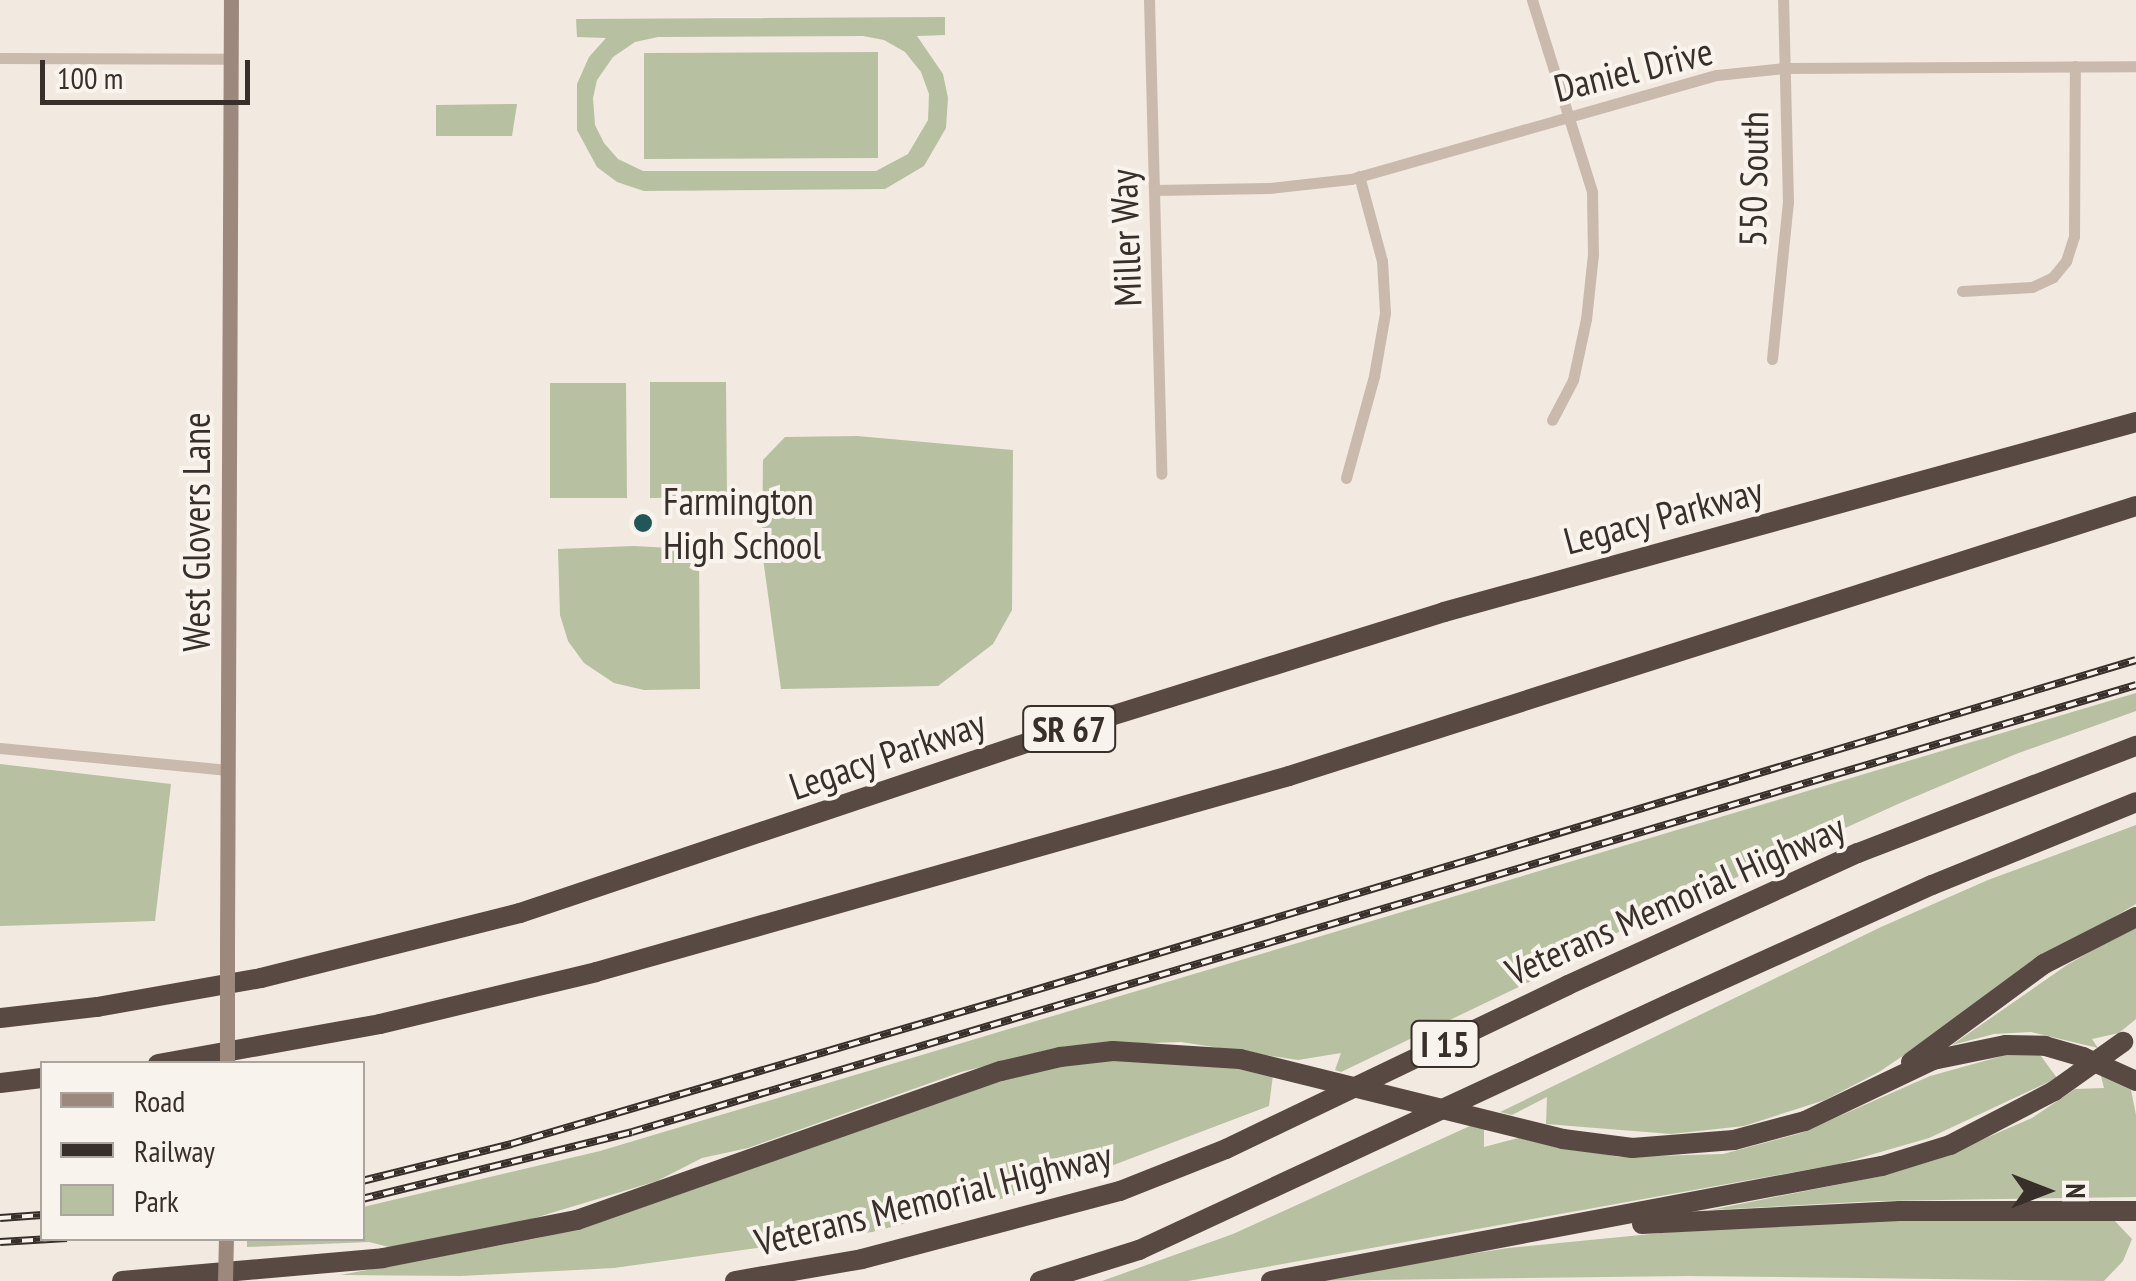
<!DOCTYPE html>
<html>
<head>
<meta charset="utf-8">
<style>
	body { margin:0 }
	#map { position:relative; width:2136px; height:1281px; overflow:hidden; background:#f2e9e0; font-family:"PT Sans Narrow",sans-serif }
	div>[style] { position:absolute }
	.green>* { inset:0; background:#b7c0a1 }
	.street>* { height:11px; margin:-5.5px; padding:0 5.5px; transform-origin:5.5px; border-radius:5.5px; background:#cab9ad }
	.secondary>* { height:15px; margin:-7.5px; padding:0 7.5px; transform-origin:7.5px; border-radius:7.5px; background:#9d887e }
	.highway>* { height:20px; margin:-10px; padding:0 10px; transform-origin:10px; border-radius:10px; background:#594943 }
	.rail>* { height:8px; margin-top:-4px; transform-origin:0; background:repeating-linear-gradient(90deg,#f9f3ed 0 11px,#382f2b 0 22px); box-sizing:border-box; border-block:2px solid #382f2b }
	.secondary-bridge>* { height:15px; margin:-7.5px; padding:0 7.5px; transform-origin:7.5px; border-radius:7.5px; background:#9d887e }
	.highway-bridge>* { height:20px; margin:-10px; padding:0 10px; transform-origin:10px; border-radius:10px; background:#594943 }
	.dots>* { width:28px; height:28px; translate:-50% -50%; box-sizing:border-box; border:5px solid #f9f3ed; border-radius:50% }
	span { translate:-50% -50%; white-space:nowrap; text-align:center; line-height:1.15; -webkit-text-stroke:8px #f9f3ed; paint-order:stroke }
	.shield-label span { padding:2px 8px; background:#f9f3ed; border:2px solid; border-radius:8px; -webkit-text-stroke-width:0 }
	.shield-label { font-size:35px; color:#382f2b; font-weight:700 }
	.street-label { font-size:38px; color:#382f2b }
	.poi-label { font-size:38px; color:#382f2b }
	.left { translate:0 -50%; text-align:left }
	.legend { position:absolute; left:40px; top:1061px; width:325px; height:180px; box-sizing:border-box; background:#f9f3ed; border:2px solid #aca59f; margin:0; padding:12px 18px; list-style:none; font-size:30px; color:#382f2b }
	.legend li { display:flex; align-items:center; gap:20px; height:50px }
	.legend b { width:50px; border:2px solid #aca59f }
	.north { position:absolute; left:1996px; top:1141px; width:100px; height:100px; -webkit-text-stroke:8px #f9f3ed; paint-order:stroke; rotate:90deg; font-size:28px; font-weight:700; line-height:40px; text-align:center; color:#382f2b }
	.north::after { content:''; display:block; margin:auto; width:35px; height:45px; background:#382f2b; clip-path:polygon(50% 0,100% 100%,50% 72%,0 100%) }
	.scale { position:absolute; left:40px; top:60px; width:210px; height:45px; box-sizing:border-box; border:5px solid #382f2b; border-top:0; padding-left:12px; font-size:30px; line-height:35px; white-space:nowrap; color:#382f2b; -webkit-text-stroke:8px #f9f3ed; paint-order:stroke }
</style>
</head>
<body>
<div id="map">
	<div class="green">
		<div style="clip-path:polygon(evenodd,945px 17px,945px 35px,917px 36px,943px 74px,948px 98px,946px 128px,924px 166px,885px 189px,644px 191px,617px 182px,597px 167px,577px 130px,577px 84px,589px 57px,606px 38px,577px 37px,576px 19px,945px 17px,658px 37px,863px 36px,884px 40px,905px 52px,921px 72px,929px 94px,928px 120px,908px 154px,876px 171px,643px 171px,618px 159px,604px 143px,595px 125px,593px 98px,597px 80px,613px 57px,635px 42px,658px 37px)"></div>
		<div style="clip-path:polygon(878px 52px,878px 158px,644px 159px,644px 53px)"></div>
		<div style="clip-path:polygon(517px 104px,512px 136px,436px 136px,436px 105px)"></div>
		<div style="clip-path:polygon(650px 382px,726px 382px,727px 497px,650px 498px)"></div>
		<div style="clip-path:polygon(550px 383px,626px 383px,627px 498px,550px 498px)"></div>
		<div style="clip-path:polygon(857px 436px,1013px 450px,1012px 610px,993px 644px,938px 686px,781px 689px,762px 551px,763px 460px,785px 437px)"></div>
		<div style="clip-path:polygon(634px 546px,689px 549px,699px 559px,700px 689px,644px 690px,614px 683px,584px 663px,568px 641px,560px 615px,558px 549px)"></div>
		<div style="clip-path:polygon(2136px 693px,2136px 711px,2016px 754px,1898px 804px,1627px 927px,1548px 973px,1341px 1072px,1335px 1070px,1341px 1053px,1298px 1060px,1181px 1042px,1066px 1046px,961px 1072px,748px 1148px,702px 1158px,657px 1181px,518px 1223px,389px 1247px,369px 1242px,247px 1247px,247px 1239px,362px 1238px,363px 1207px,600px 1151px)"></div>
		<div style="clip-path:polygon(0 764px,171px 784px,155px 921px,0 926px)"></div>
		<div style="clip-path:polygon(2136px 825px,2136px 904px,2073px 941px,1879px 1072px,1825px 1100px,1744px 1126px,1671px 1134px,1546px 1124px,1547px 1097px,1512px 1115px,1500px 1112px,1881px 927px,1988px 880px)"></div>
		<div style="clip-path:polygon(2136px 925px,2136px 1019px,2119px 1033px,2092px 1039px,2098px 1048px,2031px 1032px,1994px 1034px,1952px 1045px,2067px 965px)"></div>
		<div style="clip-path:polygon(2017px 1052px,2038px 1052px,2057px 1078px,1929px 1138px,1839px 1164px,1188px 1281px,1102px 1281px,1233px 1234px,1472px 1125px,1484px 1128px,1484px 1147px,1522px 1137px,1619px 1157px,1723px 1154px,1801px 1133px,1930px 1076px)"></div>
		<div style="clip-path:polygon(1108px 1060px,1237px 1067px,1273px 1075px,1269px 1106px,1074px 1180px,872px 1232px,614px 1268px,460px 1276px,340px 1275px,539px 1238px,622px 1214px,975px 1085px,1057px 1066px)"></div>
		<div style="clip-path:polygon(2101px 1076px,2131px 1090px,2136px 1115px,2136px 1197px,1878px 1201px,1710px 1210px,1881px 1176px,1935px 1160px,2032px 1118px,2075px 1089px,2104px 1088px)"></div>
		<div style="clip-path:polygon(2111px 1217px,2132px 1239px,2123px 1261px,2104px 1281px,1688px 1276px,1299px 1281px,1508px 1248px,1712px 1228px,1825px 1221px)"></div>
	</div>
	<div class="street">
		<div style="left:1149px;top:0;width:474px;rotate:88.5deg"></div>
		<div style="left:1532px;top:0;width:201px;rotate:72.6deg"></div>
		<div style="left:1592px;top:192px;width:62px;rotate:89.1deg"></div>
		<div style="left:1593px;top:254px;width:65px;rotate:96.1deg"></div>
		<div style="left:1586px;top:319px;width:62px;rotate:102deg"></div>
		<div style="left:1573px;top:380px;width:45px;rotate:117.7deg"></div>
		<div style="left:0;top:58px;width:231px;rotate:0.2deg"></div>
		<div style="left:1154px;top:190px;width:115px;rotate:-1deg"></div>
		<div style="left:1269px;top:188px;width:82px;rotate:-6.3deg"></div>
		<div style="left:1351px;top:179px;width:380px;rotate:-15.9deg"></div>
		<div style="left:1717px;top:75px;width:67px;rotate:-6deg"></div>
		<div style="left:1784px;top:68px;width:352px;rotate:-0.3deg"></div>
		<div style="left:1962px;top:291px;width:70px;rotate:-3.3deg"></div>
		<div style="left:2032px;top:287px;width:23px;rotate:-25deg"></div>
		<div style="left:2053px;top:277px;width:21px;rotate:-51deg"></div>
		<div style="left:2066px;top:261px;width:26px;rotate:-72deg"></div>
		<div style="left:2074px;top:236px;width:170px;rotate:-89.7deg"></div>
		<div style="left:1772px;top:359px;width:158px;rotate:-84.2deg"></div>
		<div style="left:1788px;top:202px;width:202px;rotate:-91.4deg"></div>
		<div style="left:1346px;top:478px;width:106px;rotate:-74.6deg"></div>
		<div style="left:1374px;top:376px;width:64px;rotate:-80.1deg"></div>
		<div style="left:1385px;top:313px;width:52px;rotate:-93.3deg"></div>
		<div style="left:1382px;top:261px;width:88px;rotate:-105.1deg"></div>
		<div style="left:0;top:748px;width:229px;rotate:5.5deg"></div>
	</div>
	<div class="secondary">
		<div style="left:227px;top:946px;width:946px;rotate:-89.76deg"></div>
	</div>
	<div class="highway">
		<div style="left:0;top:1018px;width:98px;rotate:-6.5deg"></div>
		<div style="left:97px;top:1007px;width:167px;rotate:-10deg"></div>
		<div style="left:261px;top:978px;width:267px;rotate:-14.1deg"></div>
		<div style="left:520px;top:913px;width:562px;rotate:-18.56deg"></div>
		<div style="left:1053px;top:734px;width:410px;rotate:-17.3deg"></div>
		<div style="left:1444px;top:612px;width:718px;rotate:-15.35deg"></div>
		<div style="left:1911px;top:1062px;width:165px;rotate:-36.4deg"></div>
		<div style="left:2044px;top:964px;width:103px;rotate:-27.1deg"></div>
		<div style="left:158px;top:1064px;width:226px;rotate:-10.2deg"></div>
		<div style="left:380px;top:1024px;width:222px;rotate:-13.5deg"></div>
		<div style="left:596px;top:972px;width:720px;rotate:-15.79deg"></div>
		<div style="left:1289px;top:776px;width:889px;rotate:-17.68deg"></div>
		<div style="left:0;top:1083px;width:42px;rotate:-6.8deg"></div>
		<div style="left:1563px;top:1139px;width:70px;rotate:7.4deg"></div>
		<div style="left:1632px;top:1148px;width:102px;rotate:-4.5deg"></div>
		<div style="left:1734px;top:1140px;width:73px;rotate:-15deg"></div>
		<div style="left:1805px;top:1121px;width:142px;rotate:-25.5deg"></div>
		<div style="left:1933px;top:1060px;width:75px;rotate:-11.6deg"></div>
		<div style="left:2006px;top:1045px;width:39px;rotate:1deg"></div>
		<div style="left:2045px;top:1046px;width:40px;rotate:16deg"></div>
		<div style="left:2083px;top:1057px;width:58px;rotate:24.4deg"></div>
		<div style="left:1642px;top:1224px;width:258px;rotate:-2.9deg"></div>
		<div style="left:1900px;top:1211px;width:236px"></div>
		<div style="left:122px;top:1281px;width:262px;rotate:-5deg"></div>
		<div style="left:383px;top:1258px;width:198px;rotate:-11.1deg"></div>
		<div style="left:577px;top:1220px;width:449px;rotate:-19.4deg"></div>
		<div style="left:1001px;top:1071px;width:61px;rotate:-13.3deg"></div>
		<div style="left:1060px;top:1057px;width:53px;rotate:-6.5deg"></div>
		<div style="left:1113px;top:1051px;width:127px;rotate:3.6deg"></div>
		<div style="left:735px;top:1281px;width:129px;rotate:-9.8deg"></div>
		<div style="left:862px;top:1259px;width:267px;rotate:-14.8deg"></div>
		<div style="left:1120px;top:1191px;width:114px;rotate:-21.6deg"></div>
		<div style="left:1226px;top:1149px;width:379px;rotate:-25.6deg"></div>
		<div style="left:1568px;top:985px;width:319px;rotate:-24.5deg"></div>
		<div style="left:1858px;top:853px;width:298px;rotate:-21.1deg"></div>
		<div style="left:1040px;top:1281px;width:104px;rotate:-17.4deg"></div>
		<div style="left:1139px;top:1250px;width:591px;rotate:-24.92deg"></div>
		<div style="left:1675px;top:1001px;width:282px;rotate:-24.3deg"></div>
		<div style="left:1932px;top:885px;width:220px;rotate:-22.1deg"></div>
		<div style="left:1271px;top:1281px;width:622px;rotate:-10.66deg"></div>
		<div style="left:1882px;top:1166px;width:71px;rotate:-17.2deg"></div>
		<div style="left:1950px;top:1145px;width:117px;rotate:-27.4deg"></div>
	</div>
	<div class="rail">
		<div style="left:362px;top:1181px;width:154px;rotate:-13.9deg"></div>
		<div style="left:511px;top:1144px;width:522px;rotate:-16.35deg"></div>
		<div style="left:1012px;top:997px;width:1173px;rotate:-16.69deg"></div>
		<div style="left:362px;top:1199px;width:278px;rotate:-13.9deg"></div>
		<div style="left:632px;top:1132px;width:1569px;rotate:-16.55deg"></div>
		<div style="left:0;top:1218px;width:42px;rotate:-4.1deg"></div>
		<div style="left:0;top:1242px;width:67px;rotate:-3.4deg"></div>
	</div>
	<div class="secondary-bridge">
		<div style="left:227px;top:1064px;width:118px;rotate:-90deg"></div>
		<div style="left:225px;top:1281px;width:43px;rotate:-88.7deg"></div>
	</div>
	<div class="highway-bridge">
		<div style="left:1240px;top:1059px;width:333px;rotate:13.9deg"></div>
		<div style="left:2054px;top:1091px;width:85px;rotate:-35.4deg"></div>
	</div>
	<div class="dots">
		<div style="left:643px;top:523px;background:#235658"></div>
	</div>
	<div class="shield-label">
		<span style="left:1069px;top:729px">SR 67</span>
		<span style="left:1445px;top:1044px">I 15</span>
	</div>
	<div class="street-label">
		<span style="left:1633px;top:69px;rotate:-14deg">Daniel Drive</span>
		<span style="left:1753px;top:179px;rotate:-89deg">550 South</span>
		<span style="left:1125px;top:238px;rotate:-92deg">Miller Way</span>
		<span style="left:1663px;top:515px;rotate:-15deg">Legacy Parkway</span>
		<span style="left:196px;top:532px;rotate:-90deg">West Glovers Lane</span>
		<span style="left:887px;top:754px;rotate:-19deg">Legacy Parkway</span>
		<span style="left:1675px;top:899px;rotate:-24deg">Veterans Memorial Highway</span>
		<span style="left:933px;top:1198px;rotate:-14deg">Veterans Memorial Highway</span>
	</div>
	<div class="poi-label">
		<span class="left" style="left:663px;top:523px">Farmington<br>High School</span>
	</div>
	<ul class="legend">
	<li><b style="height:12px;background:#9d887e"></b>Road</li>
	<li><b style="height:12px;background:#382f2b"></b>Railway</li>
	<li><b style="height:28px;background:#b7c0a1"></b>Park</li>
	</ul>
	<div class="north">N</div>
	<div class="scale">100 m</div>
</div>
</body>
</html>
